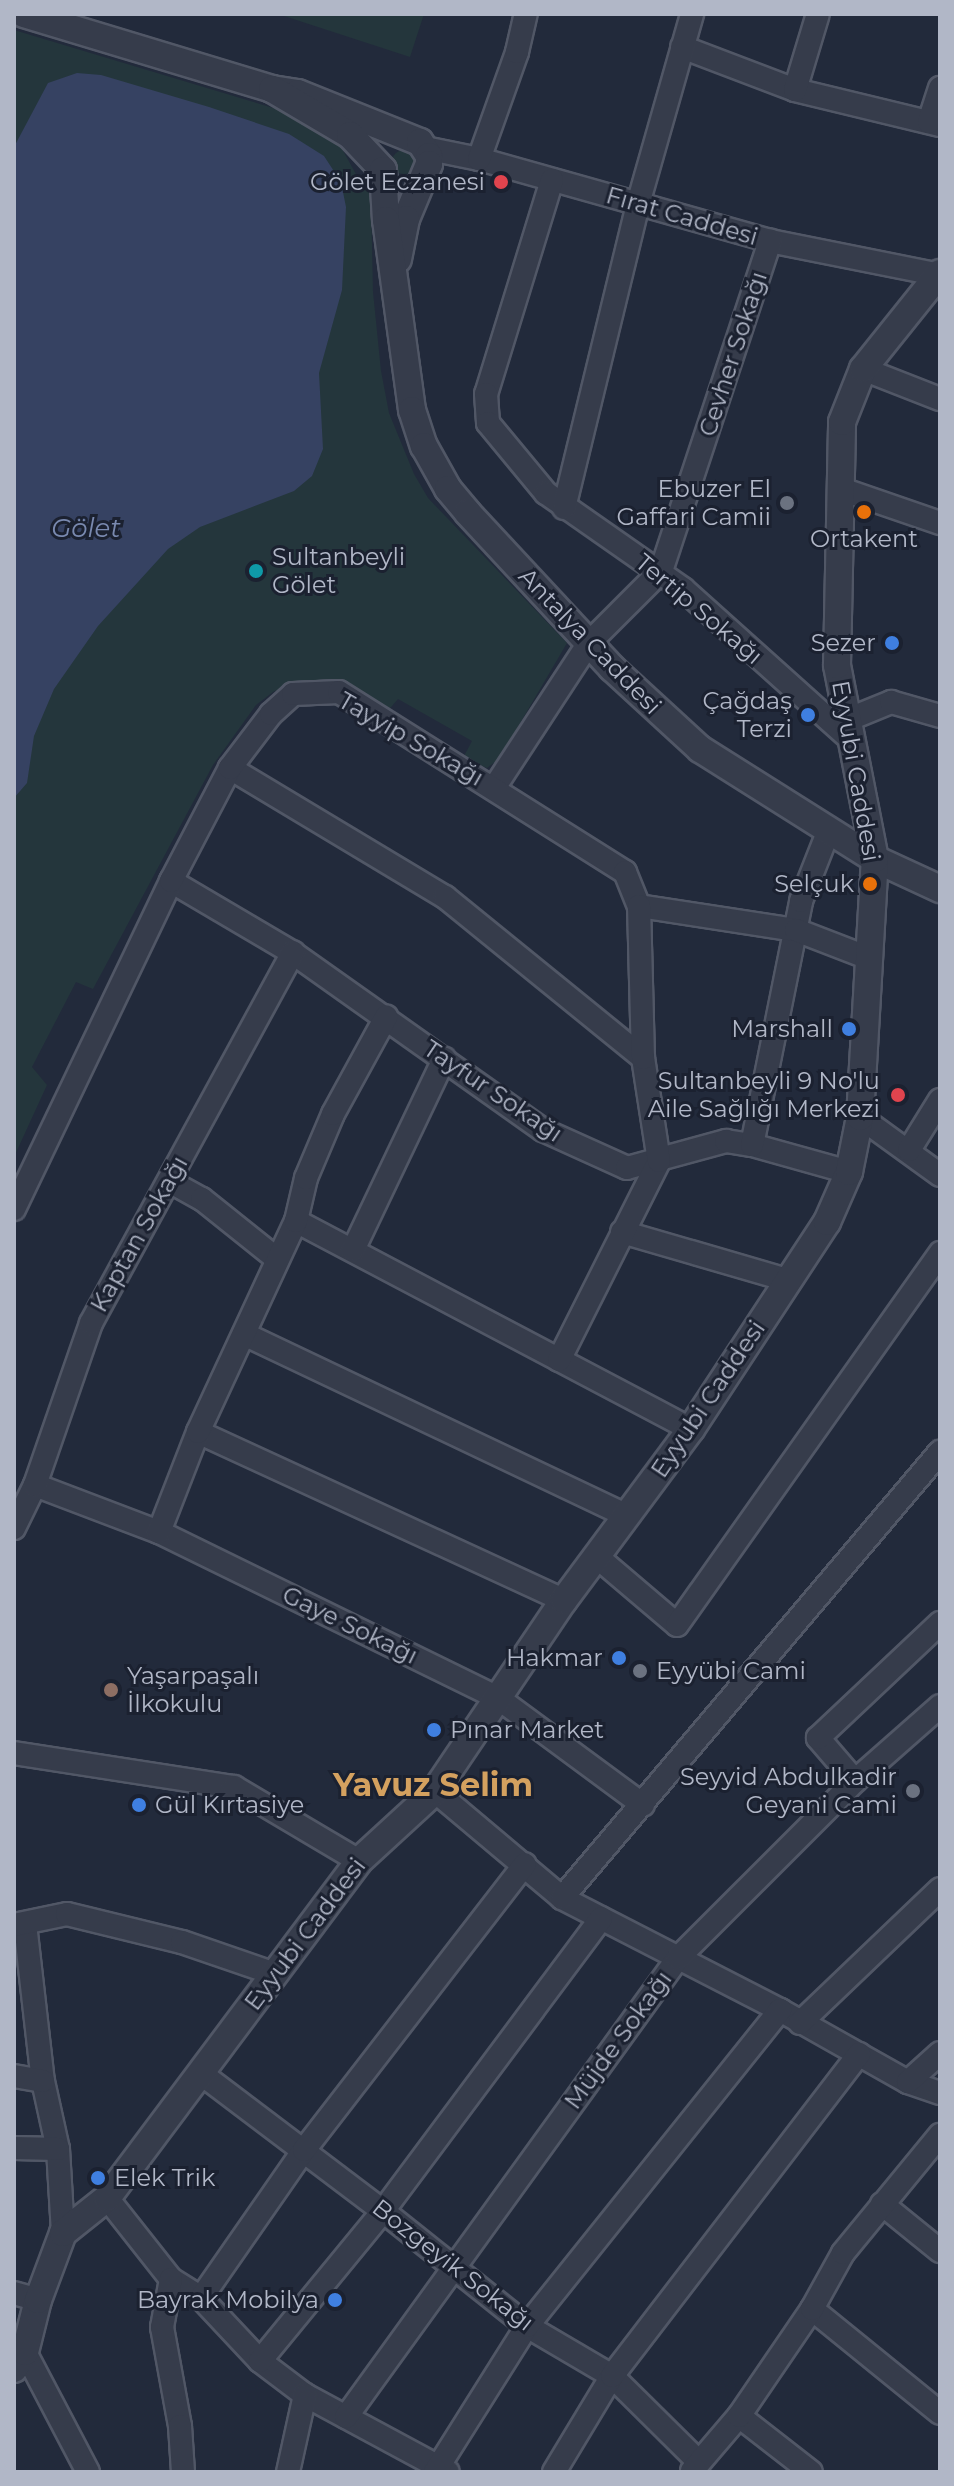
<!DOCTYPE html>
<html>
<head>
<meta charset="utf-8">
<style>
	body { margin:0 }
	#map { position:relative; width:954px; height:2486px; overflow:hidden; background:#222a3b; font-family:Montserrat,sans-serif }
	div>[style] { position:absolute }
	.green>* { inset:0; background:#24363c }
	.round { border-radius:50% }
	.water>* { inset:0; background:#364262 }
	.roads { filter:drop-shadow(2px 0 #515766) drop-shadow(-2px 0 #515766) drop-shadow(0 2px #515766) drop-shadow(0 -2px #515766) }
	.minor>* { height:22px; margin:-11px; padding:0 11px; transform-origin:11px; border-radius:11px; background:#363c4b }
	.tertiary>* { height:26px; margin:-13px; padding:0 13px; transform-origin:13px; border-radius:13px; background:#363c4b }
	.dots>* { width:22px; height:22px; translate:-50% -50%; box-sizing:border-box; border:4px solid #1b2130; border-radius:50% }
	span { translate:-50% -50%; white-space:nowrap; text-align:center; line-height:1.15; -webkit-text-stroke:6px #1b2130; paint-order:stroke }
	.poi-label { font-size:24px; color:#b1b7c7 }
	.right { translate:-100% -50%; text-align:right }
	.left { translate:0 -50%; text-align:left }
	.street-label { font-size:24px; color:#b1b7c7 }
	.water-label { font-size:26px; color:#7989af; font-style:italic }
	.district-label { font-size:32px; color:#d4a15f; font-weight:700 }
	.frame { position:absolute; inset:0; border:16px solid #b1b7c7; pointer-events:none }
</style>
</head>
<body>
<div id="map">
	<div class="green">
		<div style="clip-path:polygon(278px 14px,424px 14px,410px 57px)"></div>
		<div style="clip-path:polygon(14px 30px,290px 113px,341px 147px,357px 176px,366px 181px,371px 199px,373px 292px,381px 371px,389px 413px,414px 474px,428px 498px,567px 643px,499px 759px,487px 768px,463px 758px,472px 741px,398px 699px,386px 713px,334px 679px,293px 683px,273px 692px,256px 705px,213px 765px,93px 989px,76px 982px,32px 1067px,47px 1085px,14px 1157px)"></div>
		<div class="round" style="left:392px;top:150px;width:24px;height:24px"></div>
	</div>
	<div class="water">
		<div style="clip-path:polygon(77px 73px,101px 75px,209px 107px,289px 134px,324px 156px,341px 182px,346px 207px,342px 290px,319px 373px,323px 449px,312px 476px,294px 491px,200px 527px,168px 549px,98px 626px,54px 689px,34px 736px,27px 783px,14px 798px,14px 147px,48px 83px)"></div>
	</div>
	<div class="roads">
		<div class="minor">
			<div style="left:682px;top:47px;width:121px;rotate:20.8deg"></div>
			<div style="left:795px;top:90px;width:149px;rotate:13.6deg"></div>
			<div style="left:795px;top:90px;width:79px;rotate:-73.2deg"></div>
			<div style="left:929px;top:122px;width:36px;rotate:-72deg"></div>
			<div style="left:425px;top:148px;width:55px;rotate:11.5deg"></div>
			<div style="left:479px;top:159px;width:302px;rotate:15.7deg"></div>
			<div style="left:770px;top:241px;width:173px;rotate:11.3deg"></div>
			<div style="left:479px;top:159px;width:114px;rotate:-70.4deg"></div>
			<div style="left:517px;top:52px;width:39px;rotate:-77deg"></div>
			<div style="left:552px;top:180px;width:224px;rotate:107.1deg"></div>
			<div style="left:486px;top:394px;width:29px;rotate:86deg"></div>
			<div style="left:488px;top:423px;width:91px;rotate:50.4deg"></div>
			<div style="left:546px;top:493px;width:167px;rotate:35deg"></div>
			<div style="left:683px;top:589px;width:226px;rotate:41.9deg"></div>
			<div style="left:863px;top:369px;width:83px;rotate:21.3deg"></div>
			<div style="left:841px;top:489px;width:105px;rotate:19deg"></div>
			<div style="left:564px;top:508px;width:313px;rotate:-76.3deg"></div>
			<div style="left:638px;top:204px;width:198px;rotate:-74.1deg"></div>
			<div style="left:847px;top:720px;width:48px;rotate:-22.2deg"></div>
			<div style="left:891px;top:702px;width:51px;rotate:15.9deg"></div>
			<div style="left:230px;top:768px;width:251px;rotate:31deg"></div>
			<div style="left:445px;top:897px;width:255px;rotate:39.1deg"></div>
			<div style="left:494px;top:788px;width:173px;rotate:-56.8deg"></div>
			<div style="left:589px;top:643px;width:102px;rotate:-45deg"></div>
			<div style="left:661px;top:571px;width:348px;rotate:-71.7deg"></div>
			<div style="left:171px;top:881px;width:142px;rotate:30.5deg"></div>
			<div style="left:293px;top:953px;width:306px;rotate:35.3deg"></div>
			<div style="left:543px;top:1130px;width:92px;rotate:24.3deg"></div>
			<div style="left:627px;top:1168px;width:103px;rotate:-15.3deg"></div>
			<div style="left:726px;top:1141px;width:26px;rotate:9deg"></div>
			<div style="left:752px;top:1145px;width:101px;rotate:15.6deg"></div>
			<div style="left:860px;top:1117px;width:99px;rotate:35.9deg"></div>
			<div style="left:752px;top:1145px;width:249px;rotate:-78.6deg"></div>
			<div style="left:801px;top:901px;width:76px;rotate:-68.5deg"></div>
			<div style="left:909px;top:1150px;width:59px;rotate:-58.2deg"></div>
			<div style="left:169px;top:1181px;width:38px;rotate:29deg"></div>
			<div style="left:202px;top:1199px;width:96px;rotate:38.7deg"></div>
			<div style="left:14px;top:1209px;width:364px;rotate:-64.4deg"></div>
			<div style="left:171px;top:881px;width:127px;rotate:-62.4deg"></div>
			<div style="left:230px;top:768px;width:68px;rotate:-52.8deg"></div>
			<div style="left:271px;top:714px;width:30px;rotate:-42deg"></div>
			<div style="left:293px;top:694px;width:46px;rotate:-2.5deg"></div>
			<div style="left:339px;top:692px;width:338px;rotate:32.2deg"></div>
			<div style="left:625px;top:872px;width:37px;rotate:68deg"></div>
			<div style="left:639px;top:906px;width:159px;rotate:8.7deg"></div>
			<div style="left:796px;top:930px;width:80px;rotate:21.1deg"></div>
			<div style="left:296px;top:1221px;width:446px;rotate:27.8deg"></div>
			<div style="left:622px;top:1232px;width:172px;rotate:16.2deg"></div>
			<div style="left:353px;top:1250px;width:212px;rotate:-64.5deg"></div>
			<div style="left:244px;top:1334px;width:425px;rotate:25.4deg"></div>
			<div style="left:559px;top:1360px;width:223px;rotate:-63.3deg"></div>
			<div style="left:659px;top:1161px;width:104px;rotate:-98.8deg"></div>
			<div style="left:643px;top:1058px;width:152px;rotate:-91.5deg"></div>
			<div style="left:198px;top:1432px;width:403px;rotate:24.7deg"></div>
			<div style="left:35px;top:1485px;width:133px;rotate:20.8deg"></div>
			<div style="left:159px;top:1532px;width:377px;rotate:26.1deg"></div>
			<div style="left:498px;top:1698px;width:180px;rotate:36.4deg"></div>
			<div style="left:14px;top:1528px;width:48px;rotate:-64deg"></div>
			<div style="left:35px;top:1485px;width:171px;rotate:-70.9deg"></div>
			<div style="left:91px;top:1323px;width:422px;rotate:-61.4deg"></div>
			<div style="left:159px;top:1532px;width:107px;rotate:-68.7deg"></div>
			<div style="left:198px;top:1432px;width:233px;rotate:-65.1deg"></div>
			<div style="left:296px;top:1221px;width:44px;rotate:-76.9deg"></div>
			<div style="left:306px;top:1178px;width:69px;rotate:-67.1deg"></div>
			<div style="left:333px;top:1114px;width:111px;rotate:-61.3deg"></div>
			<div style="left:596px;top:1556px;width:106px;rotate:40.4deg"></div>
			<div style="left:677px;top:1625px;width:456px;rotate:-54.7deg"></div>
			<div style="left:14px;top:1753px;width:223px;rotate:8.8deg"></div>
			<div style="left:234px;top:1787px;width:145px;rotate:30.6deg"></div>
			<div style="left:855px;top:1781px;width:57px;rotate:-130.7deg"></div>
			<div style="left:818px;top:1738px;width:168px;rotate:-43.3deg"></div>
			<div style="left:435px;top:1791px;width:166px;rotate:40.1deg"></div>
			<div style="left:562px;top:1898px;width:245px;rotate:27.2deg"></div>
			<div style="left:780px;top:2010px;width:147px;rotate:29.4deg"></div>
			<div style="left:908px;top:2082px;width:34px;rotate:19deg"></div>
			<div style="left:562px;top:1898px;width:585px;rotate:-49.72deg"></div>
			<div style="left:25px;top:1924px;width:158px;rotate:83.5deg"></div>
			<div style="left:43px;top:2081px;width:70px;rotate:77.6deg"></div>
			<div style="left:58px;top:2149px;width:84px;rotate:86.6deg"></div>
			<div style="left:14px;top:1925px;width:54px;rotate:-11.7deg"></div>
			<div style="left:67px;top:1914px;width:118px;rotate:13.7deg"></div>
			<div style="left:182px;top:1942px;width:95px;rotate:19deg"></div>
			<div style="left:800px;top:2023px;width:194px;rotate:-43.7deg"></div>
			<div style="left:203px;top:2075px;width:226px;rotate:37.1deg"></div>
			<div style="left:383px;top:2211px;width:184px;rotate:38.6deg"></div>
			<div style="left:527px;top:2326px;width:99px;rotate:30.5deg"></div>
			<div style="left:612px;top:2376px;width:121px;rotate:44.7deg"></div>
			<div style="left:14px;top:2076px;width:29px;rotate:10deg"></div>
			<div style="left:908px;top:2082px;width:43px;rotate:-42.2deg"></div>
			<div style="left:14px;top:2148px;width:44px;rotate:1.3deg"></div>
			<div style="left:107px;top:2198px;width:103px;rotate:51.7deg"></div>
			<div style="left:171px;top:2279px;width:36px;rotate:32deg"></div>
			<div style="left:201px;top:2298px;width:86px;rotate:46.9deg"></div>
			<div style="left:260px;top:2361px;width:56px;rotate:37.1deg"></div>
			<div style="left:305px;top:2395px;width:162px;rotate:28.3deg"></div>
			<div style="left:882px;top:2204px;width:75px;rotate:39deg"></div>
			<div style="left:171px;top:2279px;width:49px;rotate:100.6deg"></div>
			<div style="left:162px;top:2327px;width:101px;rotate:79.7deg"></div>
			<div style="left:180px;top:2426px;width:46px;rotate:86.3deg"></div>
			<div style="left:14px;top:2293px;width:25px;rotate:16deg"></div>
			<div style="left:201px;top:2298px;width:180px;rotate:-55.2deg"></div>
			<div style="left:304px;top:2150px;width:361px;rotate:-52.3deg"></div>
			<div style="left:812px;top:2309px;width:165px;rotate:39.1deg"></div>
			<div style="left:25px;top:2352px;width:136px;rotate:62.3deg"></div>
			<div style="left:260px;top:2361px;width:194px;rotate:-50.6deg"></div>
			<div style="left:383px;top:2211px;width:365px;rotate:-53.3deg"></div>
			<div style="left:739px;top:2416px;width:91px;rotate:37.9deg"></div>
			<div style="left:346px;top:2417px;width:566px;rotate:-54.12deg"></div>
			<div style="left:678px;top:1958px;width:250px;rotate:-45deg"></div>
			<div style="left:855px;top:1781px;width:113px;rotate:-41.4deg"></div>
			<div style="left:692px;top:2471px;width:72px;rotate:-49.5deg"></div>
			<div style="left:739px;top:2416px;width:130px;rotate:-55.7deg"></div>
			<div style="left:812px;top:2309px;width:64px;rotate:-61deg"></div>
			<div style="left:843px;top:2253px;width:153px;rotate:-50.6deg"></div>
			<div style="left:288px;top:2472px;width:79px;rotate:-77.6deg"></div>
			<div style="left:435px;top:2472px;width:173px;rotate:-57.8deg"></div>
			<div style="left:527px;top:2326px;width:405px;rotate:-51.3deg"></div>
			<div style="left:554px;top:2472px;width:112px;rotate:-58.9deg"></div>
			<div style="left:612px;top:2376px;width:406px;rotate:-52.5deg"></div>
		</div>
		<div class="tertiary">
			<div style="left:24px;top:14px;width:259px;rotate:16.8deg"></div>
			<div style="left:272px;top:89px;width:26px;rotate:9deg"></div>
			<div style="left:298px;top:93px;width:131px;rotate:21.9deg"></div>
			<div style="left:420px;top:142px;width:17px;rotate:57deg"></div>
			<div style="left:429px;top:156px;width:8px;rotate:90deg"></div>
			<div style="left:429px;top:164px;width:60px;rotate:112.7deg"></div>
			<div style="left:406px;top:219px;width:41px;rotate:101.3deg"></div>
			<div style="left:272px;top:89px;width:91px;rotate:30.5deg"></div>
			<div style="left:350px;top:135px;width:48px;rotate:46.7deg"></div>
			<div style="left:383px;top:170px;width:50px;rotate:86.6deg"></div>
			<div style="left:386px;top:220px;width:192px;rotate:82.2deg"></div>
			<div style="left:412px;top:410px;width:38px;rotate:72deg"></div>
			<div style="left:424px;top:446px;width:49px;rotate:60.8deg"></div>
			<div style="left:448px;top:489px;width:31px;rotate:50deg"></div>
			<div style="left:468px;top:513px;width:212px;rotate:47.1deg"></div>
			<div style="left:612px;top:668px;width:120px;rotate:42.6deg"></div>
			<div style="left:700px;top:749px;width:207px;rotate:32.2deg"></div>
			<div style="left:875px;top:859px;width:72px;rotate:24.8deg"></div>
			<div style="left:14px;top:2369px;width:20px;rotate:-57deg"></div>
			<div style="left:25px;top:2352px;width:54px;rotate:-76deg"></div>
			<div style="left:38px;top:2300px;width:72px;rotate:-69.5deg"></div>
			<div style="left:63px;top:2233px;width:56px;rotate:-38.5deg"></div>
			<div style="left:107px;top:2198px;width:421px;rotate:-53.2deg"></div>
			<div style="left:359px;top:1861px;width:103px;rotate:-42.6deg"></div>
			<div style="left:435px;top:1791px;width:230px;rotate:-56deg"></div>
			<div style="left:564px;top:1600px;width:213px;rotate:-53.4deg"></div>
			<div style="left:691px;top:1429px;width:248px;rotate:-56.7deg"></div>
			<div style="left:827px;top:1222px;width:55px;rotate:-66.3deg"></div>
			<div style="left:849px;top:1172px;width:56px;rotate:-78.7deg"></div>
			<div style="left:860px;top:1117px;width:258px;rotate:-86.7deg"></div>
			<div style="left:875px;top:859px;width:198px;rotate:-101.1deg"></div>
			<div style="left:837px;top:665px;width:243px;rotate:-88.8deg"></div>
			<div style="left:842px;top:422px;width:57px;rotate:-68.4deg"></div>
			<div style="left:863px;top:369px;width:123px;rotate:-51.3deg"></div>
		</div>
	</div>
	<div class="dots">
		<div style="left:501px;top:182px;background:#e0444e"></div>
		<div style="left:787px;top:503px;background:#6b7280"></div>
		<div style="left:864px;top:512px;background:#e8710a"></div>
		<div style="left:256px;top:571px;background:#0f9aa8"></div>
		<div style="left:892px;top:643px;background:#3f7fe0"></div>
		<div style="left:808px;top:715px;background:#3f7fe0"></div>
		<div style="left:870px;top:884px;background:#e8710a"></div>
		<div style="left:849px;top:1029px;background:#3f7fe0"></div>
		<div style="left:898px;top:1095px;background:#e0444e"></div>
		<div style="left:619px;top:1658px;background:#3f7fe0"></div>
		<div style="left:640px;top:1671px;background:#6b7280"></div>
		<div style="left:111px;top:1690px;background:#8d6e63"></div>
		<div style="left:434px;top:1730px;background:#3f7fe0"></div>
		<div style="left:913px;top:1791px;background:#6b7280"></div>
		<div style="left:139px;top:1805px;background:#3f7fe0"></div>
		<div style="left:98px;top:2178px;background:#3f7fe0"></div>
		<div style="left:335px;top:2300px;background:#3f7fe0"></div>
	</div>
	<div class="poi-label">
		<span class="right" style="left:485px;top:182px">Gölet Eczanesi</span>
		<span class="right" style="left:771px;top:503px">Ebuzer El<br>Gaffari Camii</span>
		<span style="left:864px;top:539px">Ortakent</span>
		<span class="left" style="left:272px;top:571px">Sultanbeyli<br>Gölet</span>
		<span class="right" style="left:876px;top:643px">Sezer</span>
		<span class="right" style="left:792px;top:715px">Çağdaş<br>Terzi</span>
		<span class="right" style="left:854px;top:884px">Selçuk</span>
		<span class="right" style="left:833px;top:1029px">Marshall</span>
		<span class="right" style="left:880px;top:1095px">Sultanbeyli 9 No'lu<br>Aile Sağlığı Merkezi</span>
		<span class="right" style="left:603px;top:1658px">Hakmar</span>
		<span class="left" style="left:656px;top:1671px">Eyyübi Cami</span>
		<span class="left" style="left:127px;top:1690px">Yaşarpaşalı<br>İlkokulu</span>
		<span class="left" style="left:450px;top:1730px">Pınar Market</span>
		<span class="right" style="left:897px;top:1791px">Seyyid Abdulkadir<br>Geyani Cami</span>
		<span class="left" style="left:155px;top:1805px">Gül Kırtasiye</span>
		<span class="left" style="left:114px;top:2178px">Elek Trik</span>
		<span class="right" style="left:319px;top:2300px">Bayrak Mobilya</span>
	</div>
	<div class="street-label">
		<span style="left:682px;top:216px;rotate:16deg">Fırat Caddesi</span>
		<span style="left:733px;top:354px;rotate:-72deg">Cevher Sokağı</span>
		<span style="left:699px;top:609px;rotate:40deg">Tertip Sokağı</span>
		<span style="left:590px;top:641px;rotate:46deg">Antalya Caddesi</span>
		<span style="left:411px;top:739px;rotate:30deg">Tayyip Sokağı</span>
		<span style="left:856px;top:771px;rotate:80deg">Eyyubi Caddesi</span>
		<span style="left:493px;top:1091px;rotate:34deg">Tayfur Sokağı</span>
		<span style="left:139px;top:1234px;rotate:-61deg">Kaptan Sokağı</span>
		<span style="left:708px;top:1399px;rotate:-56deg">Eyyubi Caddesi</span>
		<span style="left:350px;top:1625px;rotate:26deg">Gaye Sokağı</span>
		<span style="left:305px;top:1934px;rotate:-53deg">Eyyubi Caddesi</span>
		<span style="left:618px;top:2040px;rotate:-54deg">Müjde Sokağı</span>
		<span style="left:453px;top:2265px;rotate:38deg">Bozgeyik Sokağı</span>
	</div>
	<div class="water-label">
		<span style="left:86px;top:529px">Gölet</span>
	</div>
	<div class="district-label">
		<span style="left:433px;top:1785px">Yavuz Selim</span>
	</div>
	<div class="frame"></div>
</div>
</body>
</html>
